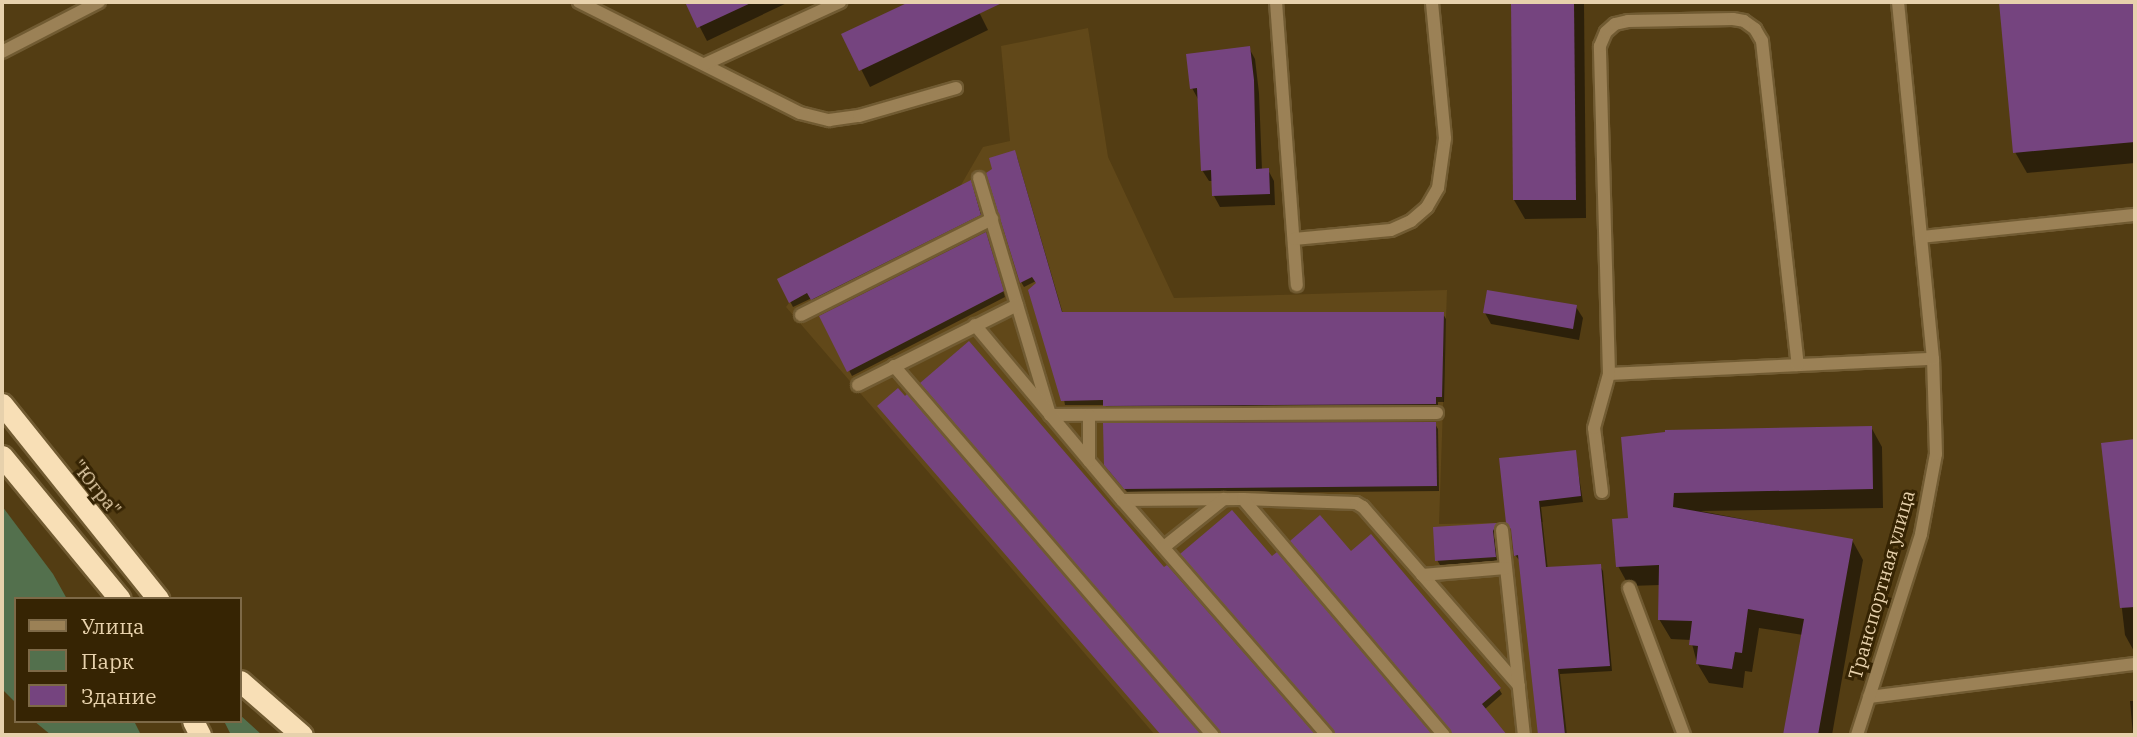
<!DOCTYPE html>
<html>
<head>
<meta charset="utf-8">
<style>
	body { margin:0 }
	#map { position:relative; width:2137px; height:737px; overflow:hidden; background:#533d13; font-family:"IBM Plex Serif",serif }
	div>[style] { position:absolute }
	.built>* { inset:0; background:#614819 }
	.green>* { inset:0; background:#53704d }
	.shadow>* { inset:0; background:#0007 }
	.building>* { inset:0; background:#75447f }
	.roads { filter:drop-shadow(2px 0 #715b32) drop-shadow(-2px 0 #715b32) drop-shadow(0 2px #715b32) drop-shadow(0 -2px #715b32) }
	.minor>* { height:12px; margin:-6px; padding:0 6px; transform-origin:6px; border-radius:6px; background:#9b8156 }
	.highway>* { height:21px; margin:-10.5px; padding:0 10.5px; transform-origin:10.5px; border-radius:10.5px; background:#f8dfb6 }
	span { translate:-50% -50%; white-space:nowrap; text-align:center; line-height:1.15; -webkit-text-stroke:6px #362403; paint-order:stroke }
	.street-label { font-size:19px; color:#e7d1ac }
	.frame { position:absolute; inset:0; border:4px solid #e7d1ac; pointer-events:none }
	.legend { position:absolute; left:14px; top:597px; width:228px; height:126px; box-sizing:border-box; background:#362403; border:2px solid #7d6947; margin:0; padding:9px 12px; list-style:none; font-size:21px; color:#e7d1ac }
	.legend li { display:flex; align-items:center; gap:14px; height:35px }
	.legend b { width:35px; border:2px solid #7d6947 }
</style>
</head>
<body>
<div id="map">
	<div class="built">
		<div style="clip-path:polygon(1088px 28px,1108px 157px,1174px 298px,1447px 290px,1439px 524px,1543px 522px,1567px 735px,1155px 735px,786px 307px,789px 303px,777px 279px,961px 185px,983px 147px,1010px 141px,1001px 46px)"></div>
	</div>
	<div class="green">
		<div style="clip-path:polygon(2px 506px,53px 574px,67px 599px,16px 599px,16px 703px,2px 689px)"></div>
		<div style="clip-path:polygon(240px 715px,262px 735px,231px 735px,224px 721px,240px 721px)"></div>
		<div style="clip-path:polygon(34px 721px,134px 721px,141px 735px,51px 735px)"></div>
	</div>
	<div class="shadow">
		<div style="clip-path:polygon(687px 2px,789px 2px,707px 41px)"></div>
		<div style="clip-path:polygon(913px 2px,974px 2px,988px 30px,870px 87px,844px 35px)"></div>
		<div style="clip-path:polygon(1512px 2px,1584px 2px,1586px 218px,1525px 219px,1514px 200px)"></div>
		<div style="clip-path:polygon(2001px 2px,2135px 2px,2135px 163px,2027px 173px,2015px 152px)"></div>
		<div style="clip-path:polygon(1249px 48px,1255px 59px,1259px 93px,1262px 170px,1268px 170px,1274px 181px,1275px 205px,1220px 207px,1214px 196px,1213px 181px,1209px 181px,1202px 170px,1198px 99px,1192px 88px)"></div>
		<div style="clip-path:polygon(1017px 157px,1063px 314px,1443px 314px,1446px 319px,1444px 402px,1438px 402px,1438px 409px,1108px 411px,1105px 405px,1065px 405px,1042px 278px,1024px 287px,1021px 282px)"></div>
		<div style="clip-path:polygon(973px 188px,983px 220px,815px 305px,812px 298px,793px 307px,779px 280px)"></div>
		<div style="clip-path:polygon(988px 239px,1005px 297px,852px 376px,821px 317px)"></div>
		<div style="clip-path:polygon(1576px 307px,1583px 318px,1579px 340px,1491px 324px,1485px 313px)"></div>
		<div style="clip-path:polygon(1435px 424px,1438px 429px,1439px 491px,1129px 494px,1109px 471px)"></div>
		<div style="clip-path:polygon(1871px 427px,1882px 447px,1883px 508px,1700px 511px,1852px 540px,1863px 560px,1832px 735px,1785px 735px,1803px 635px,1759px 628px,1752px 672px,1745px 671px,1743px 688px,1709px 683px,1697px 663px,1691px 640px,1671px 639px,1659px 619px,1660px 585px,1629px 586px,1618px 566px,1630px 520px,1623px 439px)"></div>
		<div style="clip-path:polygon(2135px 441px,2135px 653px,2125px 635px,2103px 445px)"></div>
		<div style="clip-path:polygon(1575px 451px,1583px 502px,1541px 507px,1548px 569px,1600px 566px,1603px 571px,1612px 671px,1560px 674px,1567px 735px,1540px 735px,1520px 561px,1515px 555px,1513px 529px)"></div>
		<div style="clip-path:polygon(1496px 525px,1498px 530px,1495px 537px,1498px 562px,1440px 565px,1437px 560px)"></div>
		<div style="clip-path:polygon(1351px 553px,1499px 689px,1502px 694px,1484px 710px,1505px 735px,1454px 735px)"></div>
		<div style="clip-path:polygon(2130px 701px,2135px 701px,2135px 735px,2133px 735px)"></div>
	</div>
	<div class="building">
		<div style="clip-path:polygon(685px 2px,753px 2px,697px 28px)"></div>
		<div style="clip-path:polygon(909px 2px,1004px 2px,859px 71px,841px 34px)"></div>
		<div style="clip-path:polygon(1511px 2px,1574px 2px,1576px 200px,1513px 200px)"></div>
		<div style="clip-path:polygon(1999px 2px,2135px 2px,2135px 142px,2013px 153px)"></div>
		<div style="clip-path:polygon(1250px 46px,1254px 80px,1256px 169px,1269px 168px,1270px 194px,1212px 196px,1211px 170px,1201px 171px,1197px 88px,1190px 89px,1186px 54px)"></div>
		<div style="clip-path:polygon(1015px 150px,1062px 312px,1444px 312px,1442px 397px,1436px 397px,1436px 404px,1103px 406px,1103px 400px,1061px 401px,1028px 290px,1036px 283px,1032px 277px,1020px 283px,986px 173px,992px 169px,989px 158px)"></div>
		<div style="clip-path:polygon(971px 180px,981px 215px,811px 300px,807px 293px,789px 303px,777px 279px)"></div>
		<div style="clip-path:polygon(986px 232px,1004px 291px,847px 372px,819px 316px)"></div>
		<div style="clip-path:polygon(1487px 290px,1577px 305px,1573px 329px,1483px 313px)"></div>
		<div style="clip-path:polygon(969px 341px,1164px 567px,1167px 565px,1316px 735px,1222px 735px,920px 383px)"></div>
		<div style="clip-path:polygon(898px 388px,905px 396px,907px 394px,1202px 735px,1161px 735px,877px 406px)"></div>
		<div style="clip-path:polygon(1436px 422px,1437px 486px,1124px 489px,1104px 465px,1103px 423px)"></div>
		<div style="clip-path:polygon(1872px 426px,1873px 489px,1674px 493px,1673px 507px,1853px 539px,1818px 735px,1783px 735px,1804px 619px,1748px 609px,1742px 653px,1735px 652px,1732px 669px,1696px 664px,1698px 646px,1689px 645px,1692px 621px,1658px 620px,1659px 565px,1616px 567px,1612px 519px,1628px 518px,1621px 437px,1665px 432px,1665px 430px)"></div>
		<div style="clip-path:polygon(2135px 439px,2135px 607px,2120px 608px,2101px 443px)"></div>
		<div style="clip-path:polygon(1576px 450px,1581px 496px,1539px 501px,1546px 567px,1601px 564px,1610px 666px,1558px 669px,1565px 735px,1538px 735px,1518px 555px,1514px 556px,1511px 529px,1506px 523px,1499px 458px)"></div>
		<div style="clip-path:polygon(1232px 510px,1272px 556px,1277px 552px,1433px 735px,1336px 735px,1180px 554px)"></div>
		<div style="clip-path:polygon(1320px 515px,1351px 551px,1371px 534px,1381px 546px,1501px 688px,1482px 704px,1507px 735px,1453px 735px,1290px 541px)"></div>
		<div style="clip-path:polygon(1497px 523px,1493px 531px,1496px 557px,1435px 561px,1433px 527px)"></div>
	</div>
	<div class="roads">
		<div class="minor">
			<div style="left:579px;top:2px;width:247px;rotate:26.7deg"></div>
			<div style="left:800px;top:113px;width:30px;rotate:14deg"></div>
			<div style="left:829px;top:120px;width:30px;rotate:-8deg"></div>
			<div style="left:859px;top:116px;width:101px;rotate:-16.1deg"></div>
			<div style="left:1276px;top:2px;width:284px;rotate:85.8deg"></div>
			<div style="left:2px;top:52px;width:109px;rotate:-27.3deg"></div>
			<div style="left:705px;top:64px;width:149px;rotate:-24.7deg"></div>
			<div style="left:979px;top:178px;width:247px;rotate:73.3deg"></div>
			<div style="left:1050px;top:415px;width:387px;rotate:-0.3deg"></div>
			<div style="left:1921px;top:237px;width:215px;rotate:-5.9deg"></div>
			<div style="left:1294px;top:239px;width:97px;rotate:-5.3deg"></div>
			<div style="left:1391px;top:230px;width:22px;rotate:-24deg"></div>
			<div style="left:1411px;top:221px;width:21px;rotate:-41deg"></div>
			<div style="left:1427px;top:207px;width:22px;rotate:-60deg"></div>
			<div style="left:1438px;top:188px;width:50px;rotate:-82deg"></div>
			<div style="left:1445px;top:138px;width:137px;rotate:-95.5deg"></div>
			<div style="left:801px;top:315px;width:214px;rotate:-26.7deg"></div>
			<div style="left:975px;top:325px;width:229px;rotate:50deg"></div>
			<div style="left:1122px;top:500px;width:121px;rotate:-0.5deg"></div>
			<div style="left:1243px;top:499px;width:113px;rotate:2deg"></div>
			<div style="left:1356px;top:503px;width:8px;rotate:30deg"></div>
			<div style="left:1363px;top:507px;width:237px;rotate:48.9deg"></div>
			<div style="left:894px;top:366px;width:488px;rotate:49.2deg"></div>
			<div style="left:1609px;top:374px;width:324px;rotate:-2.7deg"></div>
			<div style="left:858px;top:385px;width:178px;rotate:-26.7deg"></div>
			<div style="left:1089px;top:415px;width:46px;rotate:90deg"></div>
			<div style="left:1602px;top:492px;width:64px;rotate:-97.1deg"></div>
			<div style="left:1594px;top:428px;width:56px;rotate:-74.5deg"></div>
			<div style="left:1609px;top:374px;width:328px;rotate:-91.6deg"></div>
			<div style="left:1600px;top:46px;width:15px;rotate:-67deg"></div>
			<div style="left:1606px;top:32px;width:12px;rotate:-42deg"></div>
			<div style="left:1615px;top:24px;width:13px;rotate:-13deg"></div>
			<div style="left:1628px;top:21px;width:105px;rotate:-1.1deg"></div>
			<div style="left:1733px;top:19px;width:11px;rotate:10deg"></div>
			<div style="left:1744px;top:21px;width:14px;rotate:36deg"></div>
			<div style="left:1755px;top:29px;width:14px;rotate:60deg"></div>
			<div style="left:1762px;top:41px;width:326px;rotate:83.7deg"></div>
			<div style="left:1243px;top:499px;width:310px;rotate:49.6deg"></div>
			<div style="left:1122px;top:500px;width:312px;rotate:48.9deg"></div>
			<div style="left:1502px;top:530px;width:206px;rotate:83.9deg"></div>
			<div style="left:1164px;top:547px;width:77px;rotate:-38.7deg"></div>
			<div style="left:1422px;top:575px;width:84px;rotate:-4.8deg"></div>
			<div style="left:1629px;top:588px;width:157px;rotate:69.5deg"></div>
			<div style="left:1869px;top:697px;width:268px;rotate:-7.1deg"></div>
			<div style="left:1857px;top:735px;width:211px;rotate:-72.3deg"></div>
			<div style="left:1921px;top:534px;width:81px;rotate:-79.4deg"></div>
			<div style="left:1936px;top:454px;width:95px;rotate:-91.8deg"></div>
			<div style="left:1933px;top:359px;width:359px;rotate:-95.6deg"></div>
		</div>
		<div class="highway">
			<div style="left:2px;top:404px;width:250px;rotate:51.3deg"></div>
			<div style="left:2px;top:456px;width:185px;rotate:50.5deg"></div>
			<div style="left:240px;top:681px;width:82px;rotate:41.1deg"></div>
			<div style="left:193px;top:721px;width:16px;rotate:63deg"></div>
		</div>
	</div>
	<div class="street-label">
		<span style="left:96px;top:488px;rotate:51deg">"Югра"</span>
		<span style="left:1882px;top:585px;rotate:-74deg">Транспортная улица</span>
	</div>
	<div class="frame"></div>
	<ul class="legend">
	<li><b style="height:9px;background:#9b8156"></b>Улица</li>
	<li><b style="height:19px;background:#53704d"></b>Парк</li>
	<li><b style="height:19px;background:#75447f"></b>Здание</li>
	</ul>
</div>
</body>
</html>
